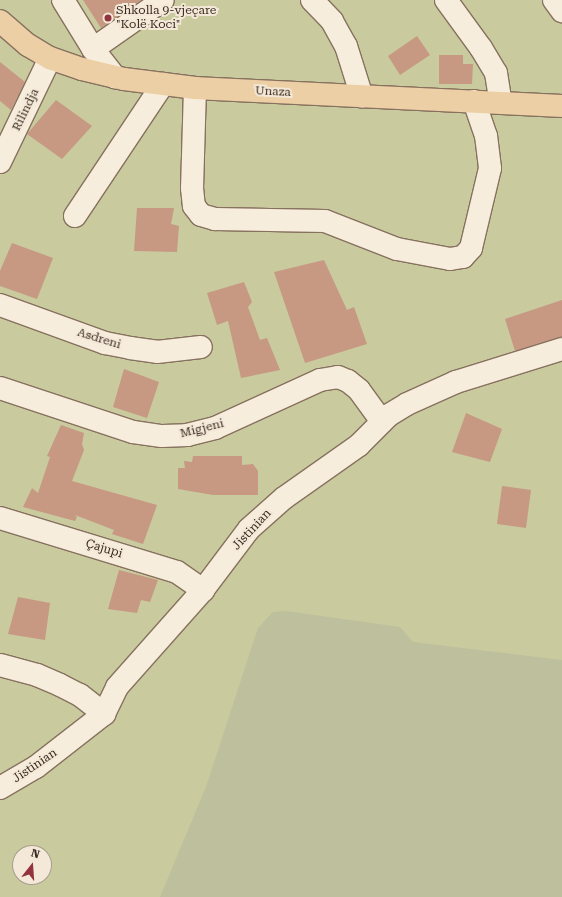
<!DOCTYPE html>
<html>
<head>
<meta charset="utf-8">
<style>
	body { margin:0 }
	#map { position:relative; width:562px; height:897px; overflow:hidden; background:#ecdec9; font-family:"Roboto Serif",serif }
	div>[style] { position:absolute }
	.green>* { inset:0; background:#c9ca9e }
	.cemetery>* { inset:0; background:#bebf9c }
	.building>* { inset:0; background:#c79882 }
	.roads { filter:drop-shadow(1px 0 #87715f) drop-shadow(-1px 0 #87715f) drop-shadow(0 1px #87715f) drop-shadow(0 -1px #87715f) }
	.minor>* { height:22px; margin:-11px; padding:0 11px; transform-origin:11px; border-radius:11px; background:#f7eddc }
	.major>* { height:22px; margin:-11px; padding:0 11px; transform-origin:11px; border-radius:11px; background:#eccfa5 }
	.dots>* { width:11px; height:11px; translate:-50% -50%; box-sizing:border-box; border:2px solid #f4e9d9; border-radius:50% }
	span { translate:-50% -50%; white-space:nowrap; text-align:center; line-height:1.15; -webkit-text-stroke:4px #f4e9d9; paint-order:stroke }
	.poi-label { font-size:12px; color:#392b21 }
	.left { translate:0 -50%; text-align:left }
	.street-label { font-size:12px; color:#392b21 }
	.north { position:absolute; left:12px; top:845px; width:40px; height:40px; box-sizing:border-box; background:#f4e9d9; border:1px solid #a99d8f; border-radius:50%; rotate:17deg; font-size:11px; font-weight:700; line-height:16px; text-align:center; color:#392b21 }
	.north::after { content:''; display:block; margin:auto; width:14px; height:18px; background:#92333d; clip-path:polygon(50% 0,100% 100%,50% 72%,0 100%) }
</style>
</head>
<body>
<div id="map">
	<div class="green">
		<div style="clip-path:polygon(evenodd,0 0,562px 0,562px 897px,0 897px,0 0,20px 853px,44px 853px,44px 877px,20px 877px,20px 853px)"></div>
	</div>
	<div class="cemetery">
		<div style="clip-path:polygon(286px 611px,400px 627px,413px 642px,562px 660px,562px 897px,160px 897px,206px 787px,258px 628px,273px 612px)"></div>
	</div>
	<div class="building">
		<div style="clip-path:polygon(83px 0,141px 0,101px 28px)"></div>
		<div style="clip-path:polygon(417px 36px,430px 55px,400px 75px,388px 56px)"></div>
		<div style="clip-path:polygon(439px 55px,463px 55px,463px 64px,473px 64px,472px 84px,439px 84px)"></div>
		<div style="clip-path:polygon(0 62px,25px 82px,11px 110px,0 101px)"></div>
		<div style="clip-path:polygon(56px 100px,92px 126px,62px 159px,27px 134px)"></div>
		<div style="clip-path:polygon(137px 208px,174px 208px,171px 224px,179px 226px,177px 252px,134px 251px)"></div>
		<div style="clip-path:polygon(12px 243px,53px 258px,37px 299px,0 286px,0 271px)"></div>
		<div style="clip-path:polygon(324px 260px,347px 310px,354px 307px,367px 344px,305px 363px,274px 272px)"></div>
		<div style="clip-path:polygon(244px 282px,252px 302px,248px 307px,260px 340px,267px 338px,280px 370px,241px 378px,228px 321px,217px 325px,207px 293px)"></div>
		<div style="clip-path:polygon(562px 300px,562px 337px,515px 351px,505px 319px)"></div>
		<div style="clip-path:polygon(124px 369px,159px 382px,147px 418px,113px 407px)"></div>
		<div style="clip-path:polygon(466px 413px,502px 429px,490px 462px,452px 452px)"></div>
		<div style="clip-path:polygon(61px 425px,84px 433px,82px 444px,84px 450px,72px 481px,157px 505px,143px 544px,112px 534px,114px 530px,75px 515px,77px 517px,75px 521px,23px 507px,32px 488px,38px 493px,50px 457px,47px 456px)"></div>
		<div style="clip-path:polygon(193px 456px,242px 456px,242px 465px,253px 464px,258px 471px,258px 495px,213px 495px,178px 489px,178px 468px,185px 468px,184px 461px,192px 462px)"></div>
		<div style="clip-path:polygon(502px 486px,531px 490px,526px 528px,497px 524px)"></div>
		<div style="clip-path:polygon(119px 570px,158px 580px,150px 602px,141px 600px,137px 613px,108px 609px)"></div>
		<div style="clip-path:polygon(18px 597px,50px 603px,45px 640px,8px 634px)"></div>
	</div>
	<div class="roads">
		<div class="minor">
			<div style="left:63px;top:0;width:57px;rotate:58.5deg"></div>
			<div style="left:93px;top:49px;width:36px;rotate:52deg"></div>
			<div style="left:312px;top:0;width:29px;rotate:46deg"></div>
			<div style="left:332px;top:21px;width:29px;rotate:61deg"></div>
			<div style="left:346px;top:46px;width:53px;rotate:72.6deg"></div>
			<div style="left:446px;top:0;width:59px;rotate:53.9deg"></div>
			<div style="left:481px;top:48px;width:29px;rotate:59deg"></div>
			<div style="left:496px;top:73px;width:30px;rotate:81deg"></div>
			<div style="left:554px;top:0;width:14px;rotate:54deg"></div>
			<div style="left:93px;top:49px;width:85px;rotate:-35deg"></div>
			<div style="left:195px;top:88px;width:100px;rotate:91.7deg"></div>
			<div style="left:192px;top:188px;width:18px;rotate:84deg"></div>
			<div style="left:194px;top:206px;width:11px;rotate:52deg"></div>
			<div style="left:201px;top:215px;width:15px;rotate:16deg"></div>
			<div style="left:215px;top:219px;width:110px;rotate:1deg"></div>
			<div style="left:325px;top:221px;width:77px;rotate:21.3deg"></div>
			<div style="left:397px;top:249px;width:54px;rotate:10.7deg"></div>
			<div style="left:450px;top:259px;width:13px;rotate:-9deg"></div>
			<div style="left:463px;top:257px;width:12px;rotate:-48deg"></div>
			<div style="left:471px;top:248px;width:82px;rotate:-76.6deg"></div>
			<div style="left:490px;top:168px;width:32px;rotate:-97deg"></div>
			<div style="left:486px;top:136px;width:37px;rotate:-109deg"></div>
			<div style="left:0;top:162px;width:115px;rotate:-64.3deg"></div>
			<div style="left:75px;top:216px;width:159px;rotate:-56.3deg"></div>
			<div style="left:0;top:305px;width:112px;rotate:19.9deg"></div>
			<div style="left:105px;top:343px;width:25px;rotate:11deg"></div>
			<div style="left:130px;top:348px;width:27px;rotate:8deg"></div>
			<div style="left:157px;top:352px;width:44px;rotate:-6.5deg"></div>
			<div style="left:0;top:388px;width:140px;rotate:18.3deg"></div>
			<div style="left:133px;top:432px;width:29px;rotate:8deg"></div>
			<div style="left:162px;top:436px;width:25px;rotate:-2deg"></div>
			<div style="left:187px;top:435px;width:29px;rotate:-14deg"></div>
			<div style="left:215px;top:428px;width:115px;rotate:-24.6deg"></div>
			<div style="left:320px;top:380px;width:18px;rotate:-9deg"></div>
			<div style="left:338px;top:377px;width:11px;rotate:22deg"></div>
			<div style="left:348px;top:381px;width:14px;rotate:39deg"></div>
			<div style="left:359px;top:390px;width:39px;rotate:54deg"></div>
			<div style="left:0;top:518px;width:185px;rotate:17deg"></div>
			<div style="left:177px;top:572px;width:32px;rotate:35deg"></div>
			<div style="left:0;top:665px;width:38px;rotate:15deg"></div>
			<div style="left:37px;top:675px;width:25px;rotate:23deg"></div>
			<div style="left:60px;top:685px;width:22px;rotate:27deg"></div>
			<div style="left:80px;top:695px;width:31px;rotate:38deg"></div>
			<div style="left:0;top:788px;width:42px;rotate:-30.3deg"></div>
			<div style="left:36px;top:767px;width:86px;rotate:-37.9deg"></div>
			<div style="left:104px;top:714px;width:30px;rotate:-64deg"></div>
			<div style="left:117px;top:687px;width:130px;rotate:-48.4deg"></div>
			<div style="left:203px;top:590px;width:76px;rotate:-53deg"></div>
			<div style="left:249px;top:529px;width:47px;rotate:-41.5deg"></div>
			<div style="left:284px;top:498px;width:92px;rotate:-35.2deg"></div>
			<div style="left:359px;top:445px;width:42px;rotate:-45deg"></div>
			<div style="left:389px;top:415px;width:21px;rotate:-31deg"></div>
			<div style="left:407px;top:404px;width:54px;rotate:-24.2deg"></div>
			<div style="left:456px;top:382px;width:111px;rotate:-17.3deg"></div>
		</div>
		<div class="major">
			<div style="left:0;top:21px;width:37px;rotate:41deg"></div>
			<div style="left:28px;top:45px;width:26px;rotate:31deg"></div>
			<div style="left:50px;top:58px;width:34px;rotate:19deg"></div>
			<div style="left:82px;top:69px;width:43px;rotate:13.4deg"></div>
			<div style="left:124px;top:79px;width:72px;rotate:7.2deg"></div>
			<div style="left:195px;top:88px;width:367px;rotate:2.8deg"></div>
		</div>
	</div>
	<div class="dots">
		<div style="left:108px;top:18px;background:#92333d"></div>
	</div>
	<div class="poi-label">
		<span class="left" style="left:116px;top:18px">Shkolla 9-vjeçare<br>"Kolë Koci"</span>
	</div>
	<div class="street-label">
		<span style="left:273px;top:92px;rotate:3deg">Unaza</span>
		<span style="left:26px;top:110px;rotate:-64deg">Rilindja</span>
		<span style="left:99px;top:339px;rotate:17deg">Asdreni</span>
		<span style="left:202px;top:429px;rotate:-14deg">Migjeni</span>
		<span style="left:252px;top:530px;rotate:-47deg">Jistinian</span>
		<span style="left:104px;top:549px;rotate:17deg">Çajupi</span>
		<span style="left:35px;top:766px;rotate:-34deg">Jistinian</span>
	</div>
	<div class="north">N</div>
</div>
</body>
</html>
